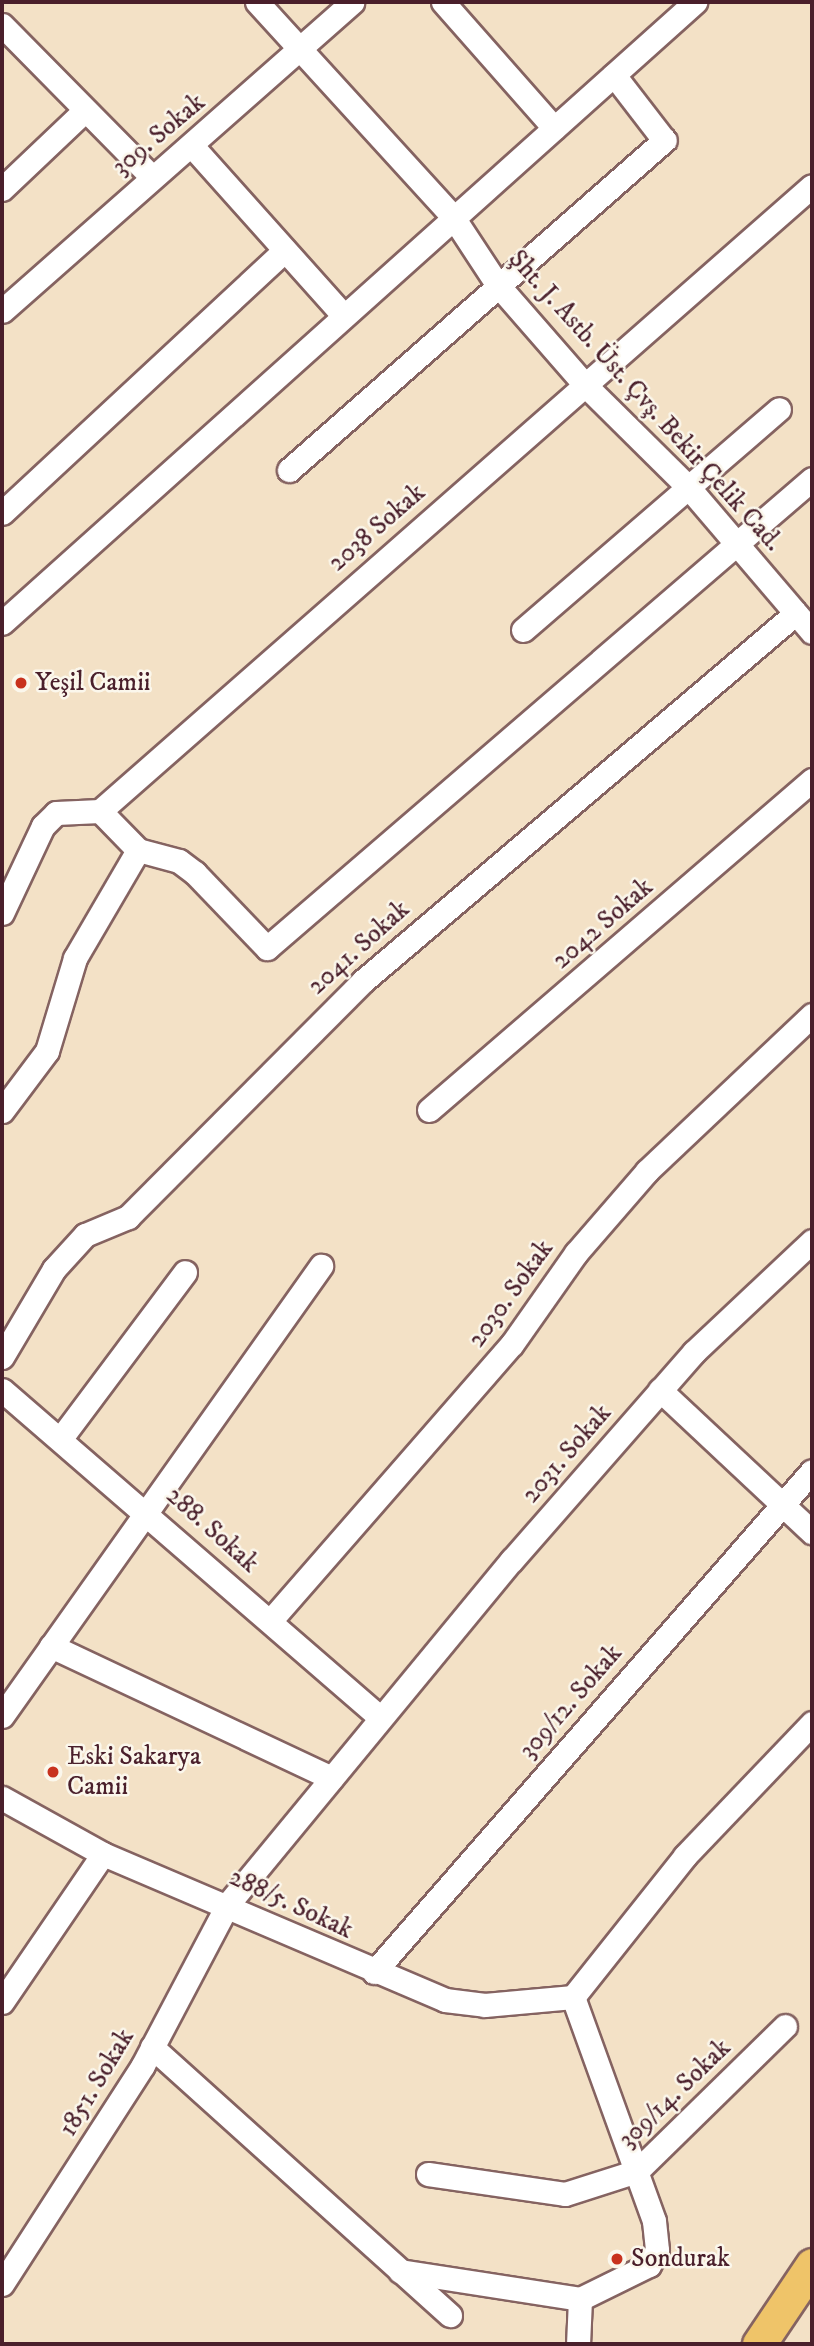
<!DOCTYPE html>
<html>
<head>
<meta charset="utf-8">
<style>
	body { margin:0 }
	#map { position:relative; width:814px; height:2346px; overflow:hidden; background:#f3e1c6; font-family:"IM FELL DW Pica",serif }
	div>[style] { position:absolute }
	.roads { filter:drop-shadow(2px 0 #856361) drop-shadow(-2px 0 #856361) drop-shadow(0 2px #856361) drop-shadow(0 -2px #856361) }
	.minor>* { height:23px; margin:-11.5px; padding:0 11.5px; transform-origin:11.5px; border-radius:11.5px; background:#fff }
	.highway>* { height:33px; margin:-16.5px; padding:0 16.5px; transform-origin:16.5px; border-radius:16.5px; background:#efc469 }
	.dots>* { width:19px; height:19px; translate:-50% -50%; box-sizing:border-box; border:4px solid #fbf7ec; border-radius:50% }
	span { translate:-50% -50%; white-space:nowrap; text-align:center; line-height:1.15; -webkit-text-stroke:5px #fbf7ec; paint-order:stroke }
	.street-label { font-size:26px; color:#4a1f2b }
	.poi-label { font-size:26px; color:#4a1f2b }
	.left { translate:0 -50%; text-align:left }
	.frame { position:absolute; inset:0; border:4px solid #4a1f2b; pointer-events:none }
</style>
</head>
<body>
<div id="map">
	<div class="roads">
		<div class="minor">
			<div style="left:257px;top:2px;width:291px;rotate:47.6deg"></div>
			<div style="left:453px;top:217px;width:80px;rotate:56.7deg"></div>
			<div style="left:497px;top:284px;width:134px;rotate:48.9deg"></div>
			<div style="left:585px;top:385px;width:146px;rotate:44.7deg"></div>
			<div style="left:689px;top:488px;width:189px;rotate:49.5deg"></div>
			<div style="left:443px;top:2px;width:168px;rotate:48.6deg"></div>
			<div style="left:2px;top:25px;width:214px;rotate:45.4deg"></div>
			<div style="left:192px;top:146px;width:228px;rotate:48.2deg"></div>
			<div style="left:2px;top:189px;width:112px;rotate:-43.5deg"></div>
			<div style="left:2px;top:311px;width:467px;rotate:-41.4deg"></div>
			<div style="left:289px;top:470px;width:500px;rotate:-41.3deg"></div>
			<div style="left:664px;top:140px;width:82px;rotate:-127.6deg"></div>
			<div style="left:2px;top:513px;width:386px;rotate:-42.9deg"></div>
			<div style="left:2px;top:623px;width:931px;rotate:-41.86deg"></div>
			<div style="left:523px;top:630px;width:338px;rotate:-40.8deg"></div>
			<div style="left:100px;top:811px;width:54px;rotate:45.7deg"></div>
			<div style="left:138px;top:850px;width:42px;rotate:15deg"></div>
			<div style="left:179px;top:861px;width:20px;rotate:37deg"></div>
			<div style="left:195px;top:873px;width:104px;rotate:46.2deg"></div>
			<div style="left:267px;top:948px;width:719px;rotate:-40.71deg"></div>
			<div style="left:2px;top:913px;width:96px;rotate:-64.8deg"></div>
			<div style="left:43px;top:826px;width:18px;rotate:-45deg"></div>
			<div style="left:56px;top:813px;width:44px;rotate:-2.6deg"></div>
			<div style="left:100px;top:811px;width:947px;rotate:-41.28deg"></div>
			<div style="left:429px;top:1110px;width:506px;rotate:-40.75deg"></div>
			<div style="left:2px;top:1111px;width:75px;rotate:-53.1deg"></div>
			<div style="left:47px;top:1051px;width:97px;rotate:-73.2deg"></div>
			<div style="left:75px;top:958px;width:125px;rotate:-59.7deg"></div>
			<div style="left:2px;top:1357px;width:102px;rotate:-59.4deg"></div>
			<div style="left:54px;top:1269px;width:46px;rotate:-47.6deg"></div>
			<div style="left:85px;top:1235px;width:47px;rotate:-22.7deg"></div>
			<div style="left:128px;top:1217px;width:333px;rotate:-45.1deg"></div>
			<div style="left:363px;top:981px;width:568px;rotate:-40.36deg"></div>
			<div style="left:2px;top:1390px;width:500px;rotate:40.9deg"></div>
			<div style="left:660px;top:1390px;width:208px;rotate:43.1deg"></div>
			<div style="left:61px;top:1438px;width:207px;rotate:-53.2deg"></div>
			<div style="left:271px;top:1620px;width:366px;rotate:-48.9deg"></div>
			<div style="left:512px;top:1344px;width:111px;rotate:-54.9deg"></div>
			<div style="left:576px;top:1253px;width:108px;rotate:-49.1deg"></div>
			<div style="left:647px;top:1171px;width:227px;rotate:-43.4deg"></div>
			<div style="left:51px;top:1646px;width:310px;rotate:25.2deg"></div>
			<div style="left:2px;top:1716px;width:552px;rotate:-54.67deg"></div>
			<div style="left:2px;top:1798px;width:115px;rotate:29deg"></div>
			<div style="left:103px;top:1854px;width:372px;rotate:23.1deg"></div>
			<div style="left:445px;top:2000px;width:40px;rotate:7.1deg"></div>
			<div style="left:485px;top:2005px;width:88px;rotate:-5.2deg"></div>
			<div style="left:374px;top:1972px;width:665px;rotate:-48.84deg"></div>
			<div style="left:573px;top:1997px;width:238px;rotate:70.1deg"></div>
			<div style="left:654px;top:2221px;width:29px;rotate:84deg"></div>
			<div style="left:657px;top:2250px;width:17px;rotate:118deg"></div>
			<div style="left:649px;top:2265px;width:77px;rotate:153.8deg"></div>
			<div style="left:580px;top:2299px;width:45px;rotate:92.5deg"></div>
			<div style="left:573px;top:1997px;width:180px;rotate:-51.5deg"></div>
			<div style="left:685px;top:1856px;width:184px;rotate:-46.3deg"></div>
			<div style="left:2px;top:2002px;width:179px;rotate:-55.7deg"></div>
			<div style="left:152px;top:2047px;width:401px;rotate:42deg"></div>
			<div style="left:428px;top:2174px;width:138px;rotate:8.3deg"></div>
			<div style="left:565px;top:2194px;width:76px;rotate:-17.7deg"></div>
			<div style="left:637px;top:2171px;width:207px;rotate:-44.4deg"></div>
			<div style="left:400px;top:2271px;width:182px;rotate:8.8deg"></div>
			<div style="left:2px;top:2284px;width:260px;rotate:-57.2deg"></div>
			<div style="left:143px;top:2065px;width:182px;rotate:-62.2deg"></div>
			<div style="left:228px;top:1904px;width:446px;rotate:-50.5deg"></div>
			<div style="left:512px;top:1560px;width:276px;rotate:-48.8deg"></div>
			<div style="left:694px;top:1352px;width:162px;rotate:-43.2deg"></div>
		</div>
		<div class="highway">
			<div style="left:759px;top:2344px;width:95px;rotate:-56.1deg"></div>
		</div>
	</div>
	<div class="dots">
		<div style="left:21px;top:683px;background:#c8321e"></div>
		<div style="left:53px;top:1772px;background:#c8321e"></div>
		<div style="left:617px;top:2259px;background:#c8321e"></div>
	</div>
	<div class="street-label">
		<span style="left:159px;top:135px;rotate:-40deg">309. Sokak</span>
		<span style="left:645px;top:401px;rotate:48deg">Şht. J. Astb. Üst. Çvş. Bekir Çelik Cad.</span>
		<span style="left:377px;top:528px;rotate:-41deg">2038 Sokak</span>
		<span style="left:603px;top:924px;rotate:-41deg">2042 Sokak</span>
		<span style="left:359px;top:948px;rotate:-42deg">2041. Sokak</span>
		<span style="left:511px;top:1294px;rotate:-54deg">2030. Sokak</span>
		<span style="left:567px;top:1454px;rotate:-49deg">2031. Sokak</span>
		<span style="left:212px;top:1530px;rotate:42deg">288. Sokak</span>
		<span style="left:571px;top:1702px;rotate:-49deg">309/12. Sokak</span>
		<span style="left:291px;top:1904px;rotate:25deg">288/5. Sokak</span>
		<span style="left:97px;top:2083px;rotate:-59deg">1851. Sokak</span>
		<span style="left:675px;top:2094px;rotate:-44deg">309/14. Sokak</span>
	</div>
	<div class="poi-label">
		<span class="left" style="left:35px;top:683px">Yeşil Camii</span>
		<span class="left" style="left:67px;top:1772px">Eski Sakarya<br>Camii</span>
		<span class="left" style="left:631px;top:2259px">Sondurak</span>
	</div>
	<div class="frame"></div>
</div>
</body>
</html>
